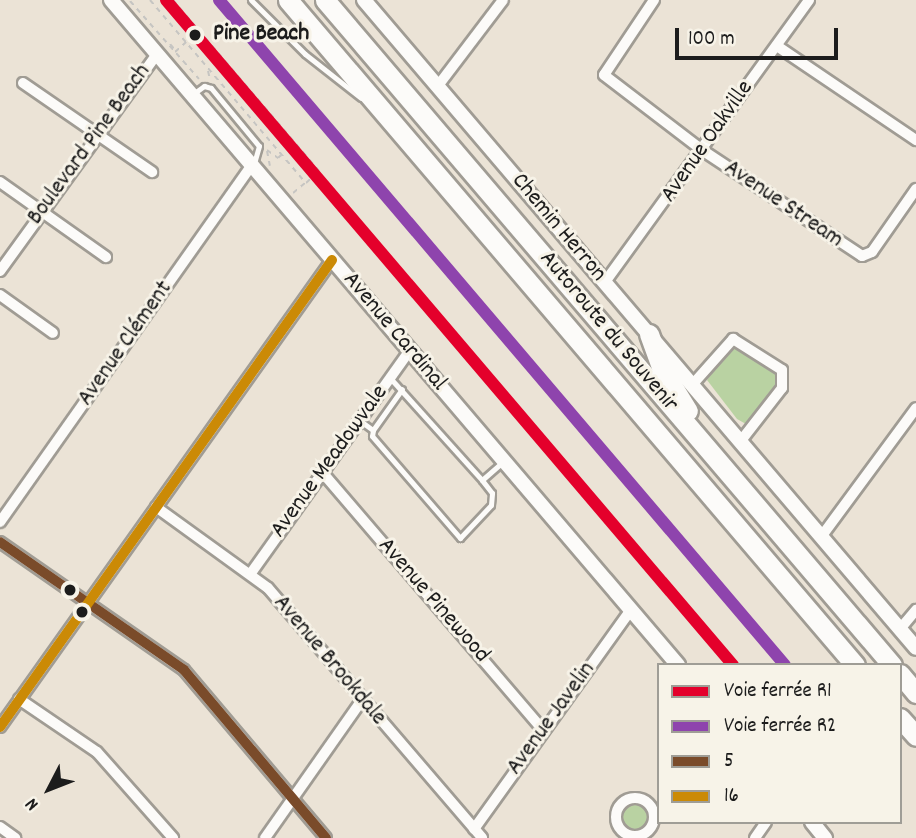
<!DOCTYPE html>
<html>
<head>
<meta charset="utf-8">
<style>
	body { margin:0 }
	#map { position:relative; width:916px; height:838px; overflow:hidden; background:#ebe3d6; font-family:Dekko,sans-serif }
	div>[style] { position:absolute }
	.green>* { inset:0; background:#b9d2a2 }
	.round { border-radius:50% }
	.path>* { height:2px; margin-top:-1px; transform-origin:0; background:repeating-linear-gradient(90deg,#c6c5c2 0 5px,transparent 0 10px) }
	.roads { filter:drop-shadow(2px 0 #a09c94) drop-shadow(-2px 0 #a09c94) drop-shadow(0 2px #a09c94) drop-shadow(0 -2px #a09c94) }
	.service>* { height:5px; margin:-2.5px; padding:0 2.5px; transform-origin:2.5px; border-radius:2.5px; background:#fcfbf9 }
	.minor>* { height:10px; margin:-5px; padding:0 5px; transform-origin:5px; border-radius:5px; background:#fcfbf9 }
	.minor>.ring { margin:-5px; padding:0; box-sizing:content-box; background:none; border:10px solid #fcfbf9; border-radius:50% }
	.secondary>* { height:14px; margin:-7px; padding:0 7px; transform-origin:7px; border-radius:7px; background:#fcfbf9 }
	.motorway>* { height:19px; margin:-9.5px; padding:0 9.5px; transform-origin:9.5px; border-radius:9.5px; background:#fcfbf9 }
	.bus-1>* { height:10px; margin:-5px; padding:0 5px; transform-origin:5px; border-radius:5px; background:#7a4b2a }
	.bus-2>* { height:10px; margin:-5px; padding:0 5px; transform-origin:5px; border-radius:5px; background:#cb8a06 }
	.rail-1>* { height:12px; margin:-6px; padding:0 6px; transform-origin:6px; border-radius:6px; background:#e4002b }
	.rail-2>* { height:12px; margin:-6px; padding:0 6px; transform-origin:6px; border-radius:6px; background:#8e44ad }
	.dots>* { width:19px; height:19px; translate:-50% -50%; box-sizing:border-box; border:4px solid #f7f3e8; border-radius:50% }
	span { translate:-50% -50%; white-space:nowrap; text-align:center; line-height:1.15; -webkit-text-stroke:6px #f7f3e8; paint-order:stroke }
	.stop-label { font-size:24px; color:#1c1c1c; font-weight:700 }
	.left { translate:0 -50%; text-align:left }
	.street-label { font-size:24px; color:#1c1c1c }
	.legend { position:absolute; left:657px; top:663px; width:245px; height:161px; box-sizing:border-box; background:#f7f3e8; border:2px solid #9f9d96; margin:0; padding:9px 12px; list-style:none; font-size:21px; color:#1c1c1c }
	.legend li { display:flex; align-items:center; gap:14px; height:35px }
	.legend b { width:35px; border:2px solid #9f9d96 }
	.north { position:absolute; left:14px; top:754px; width:70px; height:70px; -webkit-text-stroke:5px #f7f3e8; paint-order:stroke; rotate:228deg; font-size:19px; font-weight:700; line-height:28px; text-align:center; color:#1c1c1c }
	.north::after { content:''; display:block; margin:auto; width:24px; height:32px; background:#1c1c1c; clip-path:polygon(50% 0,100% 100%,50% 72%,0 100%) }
	.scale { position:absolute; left:675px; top:28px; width:163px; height:32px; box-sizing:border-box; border:4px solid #1c1c1c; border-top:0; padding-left:9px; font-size:21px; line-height:24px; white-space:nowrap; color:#1c1c1c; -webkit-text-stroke:5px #f7f3e8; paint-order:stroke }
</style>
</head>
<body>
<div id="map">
	<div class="green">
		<div style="clip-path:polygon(735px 346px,778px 376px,777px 384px,746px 424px,737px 419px,707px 380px,728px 349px)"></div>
		<div class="round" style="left:623px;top:805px;width:24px;height:24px"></div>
	</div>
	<div class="path">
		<div style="left:150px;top:0;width:240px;rotate:49.6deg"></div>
		<div style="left:306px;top:183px;width:18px;rotate:-43deg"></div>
		<div style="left:319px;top:171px;width:225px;rotate:-130.5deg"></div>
		<div style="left:130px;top:1px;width:104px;rotate:48.5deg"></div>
		<div style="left:170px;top:44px;width:9px;rotate:49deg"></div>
		<div style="left:175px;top:52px;width:15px;rotate:-42deg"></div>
		<div style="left:208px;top:71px;width:9px;rotate:77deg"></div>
		<div style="left:267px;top:150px;width:14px;rotate:36deg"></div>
		<div style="left:278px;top:158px;width:4px;rotate:-45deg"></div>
		<div style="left:267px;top:151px;width:15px;rotate:79deg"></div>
		<div style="left:293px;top:193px;width:16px;rotate:-40deg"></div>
	</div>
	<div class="roads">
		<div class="service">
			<div style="left:251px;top:0;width:76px;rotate:45deg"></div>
			<div style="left:305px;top:54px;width:71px;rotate:38.2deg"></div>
			<div style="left:193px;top:94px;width:14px;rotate:-36deg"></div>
			<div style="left:204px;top:86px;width:7px;rotate:16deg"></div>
			<div style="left:211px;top:88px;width:75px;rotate:50.4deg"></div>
			<div style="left:259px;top:146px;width:18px;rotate:106deg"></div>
			<div style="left:391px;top:379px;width:136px;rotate:48deg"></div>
			<div style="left:482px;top:480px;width:29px;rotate:-41deg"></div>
			<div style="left:359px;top:420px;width:17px;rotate:36deg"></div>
			<div style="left:373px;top:430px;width:50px;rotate:-54.7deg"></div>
			<div style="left:373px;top:430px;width:6px;rotate:99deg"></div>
			<div style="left:372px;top:436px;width:135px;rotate:49.2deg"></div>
			<div style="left:460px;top:538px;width:45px;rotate:-46.8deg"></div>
			<div style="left:491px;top:505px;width:12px;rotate:-85deg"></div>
			<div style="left:492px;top:493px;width:16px;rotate:-128deg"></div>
		</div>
		<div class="minor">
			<div style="left:654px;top:0;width:90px;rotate:123.7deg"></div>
			<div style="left:604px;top:75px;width:123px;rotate:37.4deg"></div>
			<div style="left:702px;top:150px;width:192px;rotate:33.5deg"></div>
			<div style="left:862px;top:256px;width:11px;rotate:-22deg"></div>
			<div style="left:872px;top:252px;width:77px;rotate:-55.1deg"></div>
			<div style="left:777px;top:46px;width:168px;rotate:34.1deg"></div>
			<div style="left:23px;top:83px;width:157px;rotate:34.6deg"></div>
			<div style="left:437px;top:87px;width:109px;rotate:-52.8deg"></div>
			<div style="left:0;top:182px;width:130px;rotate:35.3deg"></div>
			<div style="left:0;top:271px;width:268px;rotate:-54.1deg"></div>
			<div style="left:605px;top:282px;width:348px;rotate:-54.1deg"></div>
			<div style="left:0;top:295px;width:65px;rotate:35.6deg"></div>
			<div style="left:692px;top:385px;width:62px;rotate:-48.3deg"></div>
			<div style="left:733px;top:339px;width:58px;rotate:32.3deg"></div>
			<div style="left:782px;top:370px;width:18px;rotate:90deg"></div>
			<div style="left:782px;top:388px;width:68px;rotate:127.9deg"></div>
			<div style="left:322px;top:472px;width:340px;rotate:49.4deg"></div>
			<div style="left:156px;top:507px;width:138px;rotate:35.9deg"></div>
			<div style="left:268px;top:588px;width:329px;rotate:49.4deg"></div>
			<div style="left:0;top:522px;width:437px;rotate:-54.8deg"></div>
			<div style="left:821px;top:537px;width:160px;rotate:-53.6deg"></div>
			<div style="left:0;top:542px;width:224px;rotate:34.8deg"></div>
			<div style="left:184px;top:670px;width:220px;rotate:49.8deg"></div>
			<div style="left:251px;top:573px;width:274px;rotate:-54.5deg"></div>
			<div style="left:900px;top:629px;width:25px;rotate:-50deg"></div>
			<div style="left:19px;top:699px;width:94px;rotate:34.2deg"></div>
			<div style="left:97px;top:752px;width:115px;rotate:48.5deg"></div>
			<div style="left:0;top:727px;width:573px;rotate:-54.59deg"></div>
			<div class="ring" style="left:616px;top:798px;width:28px;height:28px"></div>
			<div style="left:0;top:827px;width:19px;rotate:36deg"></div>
			<div style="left:474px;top:829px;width:269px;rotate:-54.4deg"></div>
			<div style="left:265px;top:838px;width:169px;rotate:-54.9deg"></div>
			<div style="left:755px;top:838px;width:19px;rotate:-55deg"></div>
		</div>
		<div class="secondary">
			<div style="left:111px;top:0;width:874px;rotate:49.55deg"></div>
			<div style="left:364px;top:0;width:851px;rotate:49.57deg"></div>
			<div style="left:812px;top:822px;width:21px;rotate:51deg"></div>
		</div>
		<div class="motorway">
			<div style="left:288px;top:0;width:874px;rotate:49.55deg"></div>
			<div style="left:325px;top:0;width:874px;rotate:49.55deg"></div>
			<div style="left:649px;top:334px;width:37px;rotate:70deg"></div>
			<div style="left:662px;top:369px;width:49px;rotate:58.2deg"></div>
			<div style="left:900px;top:674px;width:25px;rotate:50deg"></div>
			<div style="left:900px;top:718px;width:24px;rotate:48deg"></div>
		</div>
	</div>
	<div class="bus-1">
		<div style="left:0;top:542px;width:224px;rotate:34.8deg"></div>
		<div style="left:184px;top:670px;width:220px;rotate:49.8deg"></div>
	</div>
	<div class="bus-2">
		<div style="left:0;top:727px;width:573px;rotate:-54.59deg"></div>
	</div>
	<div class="rail-1">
		<div style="left:166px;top:0;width:874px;rotate:49.55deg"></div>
	</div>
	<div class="rail-2">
		<div style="left:219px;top:0;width:873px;rotate:49.6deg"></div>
	</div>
	<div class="dots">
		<div style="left:195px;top:35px;background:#1c1c1c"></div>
		<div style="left:70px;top:590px;background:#1c1c1c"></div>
		<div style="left:82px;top:612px;background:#1c1c1c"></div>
	</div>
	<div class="stop-label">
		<span class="left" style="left:213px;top:35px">Pine Beach</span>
	</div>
	<div class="street-label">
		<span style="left:708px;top:142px;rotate:-55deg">Avenue Oakville</span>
		<span style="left:90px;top:145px;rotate:-54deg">Boulevard Pine Beach</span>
		<span style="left:783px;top:205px;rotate:34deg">Avenue Stream</span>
		<span style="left:558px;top:228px;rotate:50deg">Chemin Herron</span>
		<span style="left:394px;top:332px;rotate:50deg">Avenue Cardinal</span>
		<span style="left:608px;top:332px;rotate:50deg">Autoroute du Souvenir</span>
		<span style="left:126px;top:344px;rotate:-55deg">Avenue Clément</span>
		<span style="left:330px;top:462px;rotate:-54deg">Avenue Meadowvale</span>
		<span style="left:433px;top:601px;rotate:49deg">Avenue Pinewood</span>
		<span style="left:329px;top:661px;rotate:50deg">Avenue Brookdale</span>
		<span style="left:552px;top:719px;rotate:-54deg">Avenue Javelin</span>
	</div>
	<ul class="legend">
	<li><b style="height:9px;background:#e4002b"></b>Voie ferrée R1</li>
	<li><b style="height:9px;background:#8e44ad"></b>Voie ferrée R2</li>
	<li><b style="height:9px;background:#7a4b2a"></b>5</li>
	<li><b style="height:9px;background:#cb8a06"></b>16</li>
	</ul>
	<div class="north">N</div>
	<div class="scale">100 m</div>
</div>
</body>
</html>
